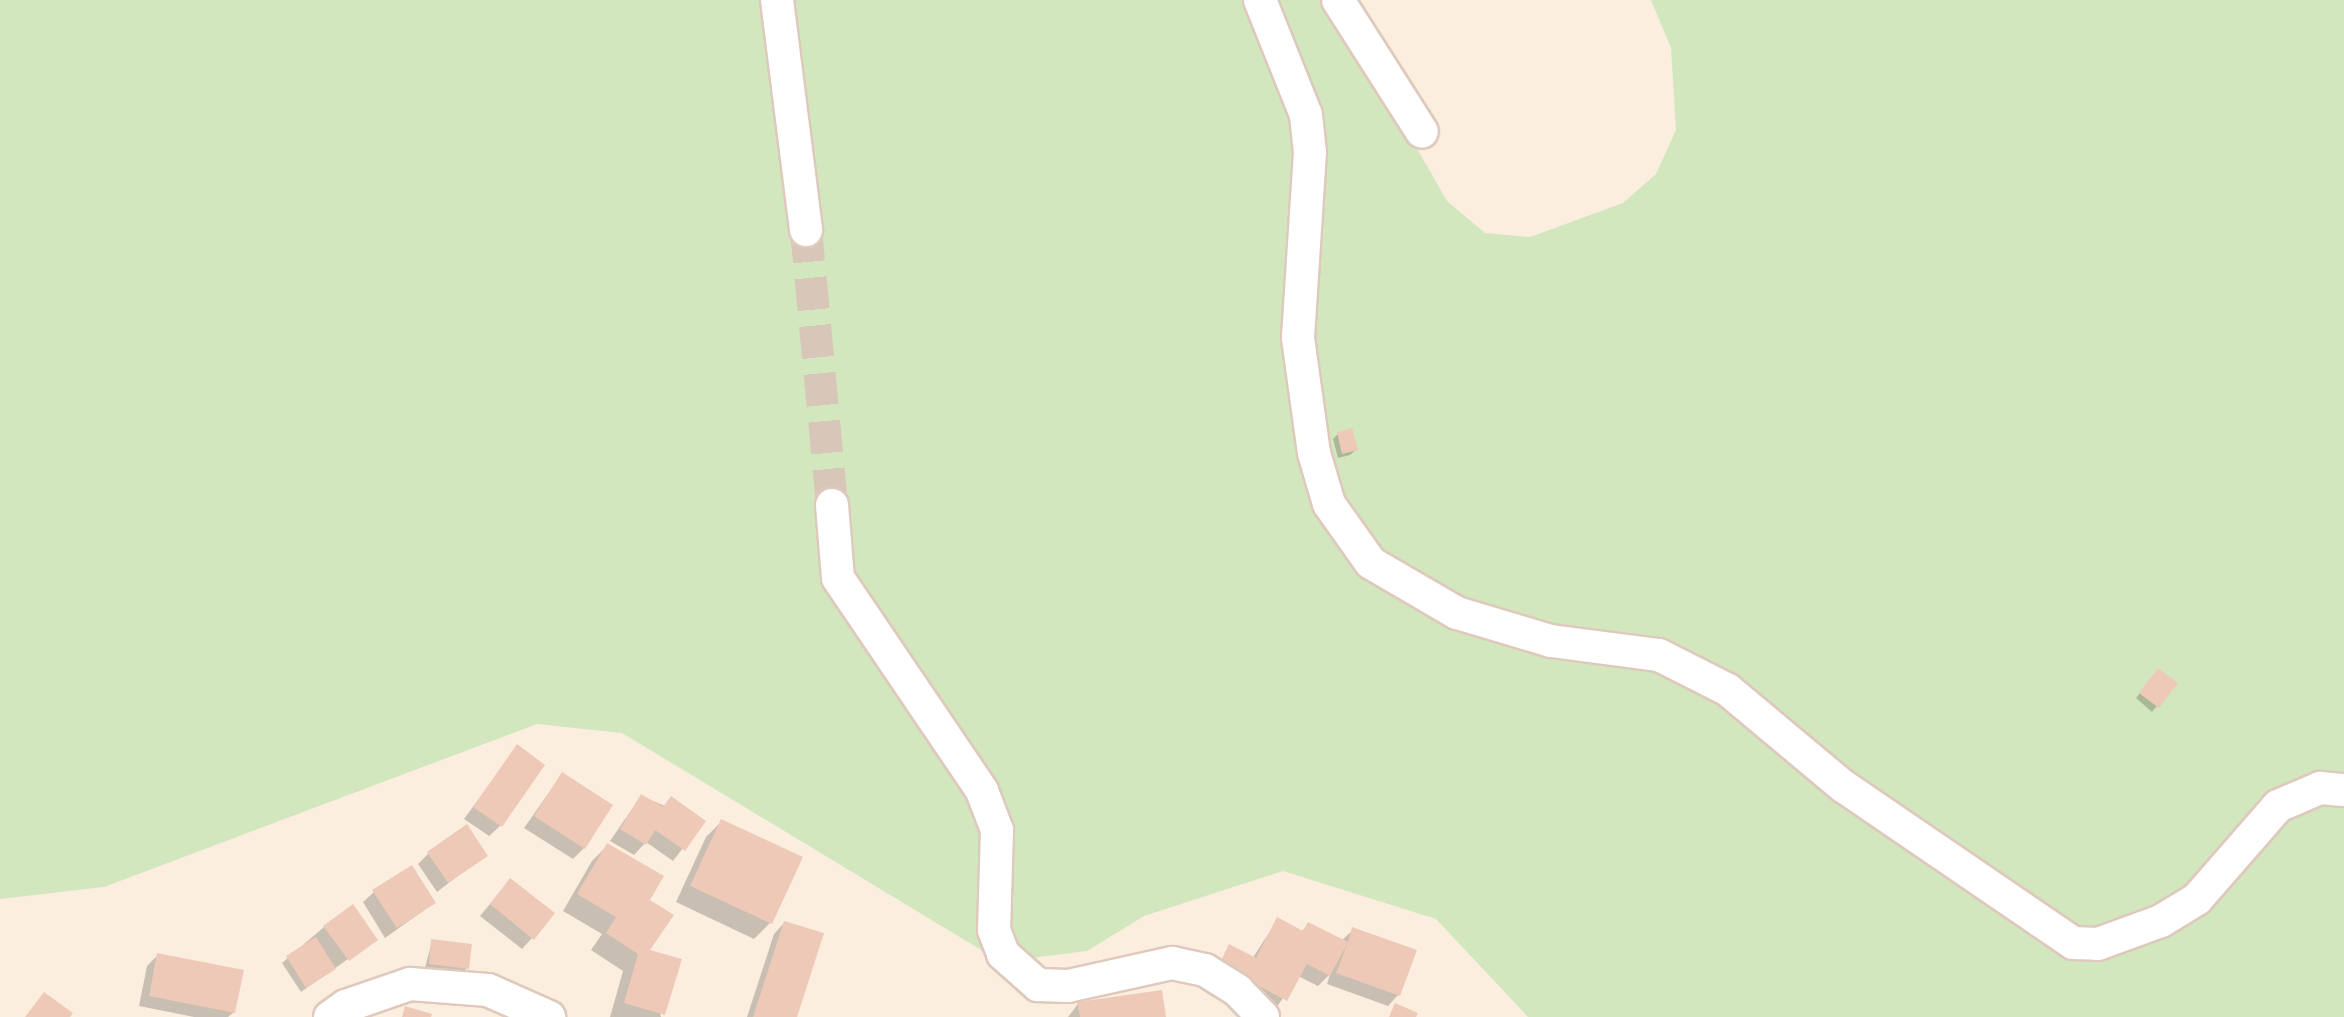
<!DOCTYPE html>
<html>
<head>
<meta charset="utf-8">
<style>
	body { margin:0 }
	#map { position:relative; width:2344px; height:1017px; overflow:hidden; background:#fbeedf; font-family:Commissioner,sans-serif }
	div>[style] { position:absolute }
	.green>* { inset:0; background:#d3e7bf }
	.shadow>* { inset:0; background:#0003 }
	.building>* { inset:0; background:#efc9b8 }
	.minor-tunnel>* { height:32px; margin-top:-16px; transform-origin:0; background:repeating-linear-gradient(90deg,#d8c7b9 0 32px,transparent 0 48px) }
	.roads { filter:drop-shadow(2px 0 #dec9bc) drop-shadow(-2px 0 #dec9bc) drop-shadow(0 2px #dec9bc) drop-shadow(0 -2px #dec9bc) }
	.minor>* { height:32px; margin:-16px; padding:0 16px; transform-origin:16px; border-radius:16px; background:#fff }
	span { translate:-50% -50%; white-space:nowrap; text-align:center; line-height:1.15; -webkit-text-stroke:7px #fef2e4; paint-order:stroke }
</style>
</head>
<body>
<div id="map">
	<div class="green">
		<div style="clip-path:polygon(0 0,1332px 0,1447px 201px,1485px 233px,1530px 237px,1623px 203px,1656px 174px,1676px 130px,1671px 48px,1651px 0,2344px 0,2344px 1017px,1528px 1017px,1436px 919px,1283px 871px,1144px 916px,1087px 951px,1001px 962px,622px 733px,537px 724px,104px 887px,0 899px)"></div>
	</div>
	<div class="shadow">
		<div style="clip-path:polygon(1338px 434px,1356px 450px,1350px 455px,1338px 458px,1333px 439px)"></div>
		<div style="clip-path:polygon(2154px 675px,2175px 684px,2152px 712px,2136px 698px)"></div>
		<div style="clip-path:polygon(517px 747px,500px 826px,489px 836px,464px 819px)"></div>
		<div style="clip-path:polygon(562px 774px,584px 848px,573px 859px,524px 828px)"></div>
		<div style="clip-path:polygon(641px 796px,703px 822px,673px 861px,646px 842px,634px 855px,610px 841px)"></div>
		<div style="clip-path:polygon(722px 821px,770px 923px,754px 939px,676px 902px,706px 837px)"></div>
		<div style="clip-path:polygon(608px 845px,647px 900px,647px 951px,661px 1017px,610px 1017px,623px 971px,591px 950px,602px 934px,563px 911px,592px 861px)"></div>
		<div style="clip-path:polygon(428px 854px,485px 855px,437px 892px,418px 864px)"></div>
		<div style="clip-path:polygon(510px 880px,532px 938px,522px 949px,480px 916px)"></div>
		<div style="clip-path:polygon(374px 892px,434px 903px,385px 938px,363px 902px)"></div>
		<div style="clip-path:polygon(1278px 919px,1301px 932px,1309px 924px,1341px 941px,1353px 930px,1398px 995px,1388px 1006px,1327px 984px,1330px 974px,1318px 986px,1298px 976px,1274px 1011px,1216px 970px,1230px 947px,1252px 959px)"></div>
		<div style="clip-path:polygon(784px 923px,795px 1017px,747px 1017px,774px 934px)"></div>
		<div style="clip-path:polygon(324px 927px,375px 940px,301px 992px,282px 963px)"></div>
		<div style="clip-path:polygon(432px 941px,467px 968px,462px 973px,425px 968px)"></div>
		<div style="clip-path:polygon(158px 955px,234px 1012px,228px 1017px,194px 1017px,139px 1006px,147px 966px)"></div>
		<div style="clip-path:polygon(1078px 1004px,1164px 1017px,1068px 1017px)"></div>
	</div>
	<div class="building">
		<div style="clip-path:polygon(1352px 428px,1358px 450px,1342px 454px,1337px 432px)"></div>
		<div style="clip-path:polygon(2158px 668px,2178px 683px,2159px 708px,2139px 693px)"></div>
		<div style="clip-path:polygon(517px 744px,545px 765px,502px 827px,473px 807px)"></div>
		<div style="clip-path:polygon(562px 772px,613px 805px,585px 849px,534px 816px)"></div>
		<div style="clip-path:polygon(641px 794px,663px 807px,671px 796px,706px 821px,685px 851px,655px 830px,646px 845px,620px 829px)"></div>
		<div style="clip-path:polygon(721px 819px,803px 857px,772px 924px,690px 886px)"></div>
		<div style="clip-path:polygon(467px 824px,488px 856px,448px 883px,427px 852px)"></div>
		<div style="clip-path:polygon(607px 843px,664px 876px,650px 900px,674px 915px,650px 950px,682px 959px,665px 1015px,624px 1003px,638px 954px,606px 933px,616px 917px,577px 894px)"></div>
		<div style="clip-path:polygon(412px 865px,436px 903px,397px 928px,372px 890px)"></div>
		<div style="clip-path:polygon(510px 878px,555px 913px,534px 940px,490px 904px)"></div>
		<div style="clip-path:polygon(353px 904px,378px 940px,349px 961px,323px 926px)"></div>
		<div style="clip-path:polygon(1277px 917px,1303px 931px,1308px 922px,1348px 942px,1352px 927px,1417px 950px,1400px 996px,1336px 973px,1348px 942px,1330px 976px,1307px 964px,1287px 1001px,1219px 965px,1229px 944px,1256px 958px)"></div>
		<div style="clip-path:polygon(784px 921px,824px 933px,797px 1017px,753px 1017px)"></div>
		<div style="clip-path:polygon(316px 937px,336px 969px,306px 988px,286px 956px)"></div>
		<div style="clip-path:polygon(431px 939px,472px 944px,469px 969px,429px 964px)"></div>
		<div style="clip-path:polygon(157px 953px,244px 970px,235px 1013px,149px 996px)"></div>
		<div style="clip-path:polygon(1162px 990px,1166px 1017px,1080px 1017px,1077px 1002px)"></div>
		<div style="clip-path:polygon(44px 992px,73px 1013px,70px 1017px,25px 1017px)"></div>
		<div style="clip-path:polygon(1395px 1003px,1418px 1013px,1416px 1017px,1389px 1017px)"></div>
		<div style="clip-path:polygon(405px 1006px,432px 1014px,431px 1017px,402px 1017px)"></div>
	</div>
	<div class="minor-tunnel">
		<div style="left:806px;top:230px;width:276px;rotate:84.6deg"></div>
	</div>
	<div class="roads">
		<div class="minor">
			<div style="left:777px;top:0;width:232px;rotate:82.8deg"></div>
			<div style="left:1260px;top:0;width:124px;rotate:68.2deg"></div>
			<div style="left:1306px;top:115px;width:37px;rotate:84deg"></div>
			<div style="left:1310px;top:152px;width:186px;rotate:93.7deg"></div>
			<div style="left:1298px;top:338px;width:116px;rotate:82.1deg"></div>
			<div style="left:1314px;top:453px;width:53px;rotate:73.6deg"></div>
			<div style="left:1329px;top:504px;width:72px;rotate:54.6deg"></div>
			<div style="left:1371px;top:563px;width:99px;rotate:30.2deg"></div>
			<div style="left:1457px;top:613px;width:98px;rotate:16.6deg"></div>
			<div style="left:1551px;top:641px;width:109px;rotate:7.4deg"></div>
			<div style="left:1659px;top:655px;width:77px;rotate:26.9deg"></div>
			<div style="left:1728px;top:690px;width:150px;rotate:39.9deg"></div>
			<div style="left:1843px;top:786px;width:278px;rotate:34.3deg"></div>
			<div style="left:2073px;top:943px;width:25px;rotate:2deg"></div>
			<div style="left:2098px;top:944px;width:67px;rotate:-20.1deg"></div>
			<div style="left:2161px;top:921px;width:42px;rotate:-31.4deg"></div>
			<div style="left:2197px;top:899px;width:123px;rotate:-48.9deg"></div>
			<div style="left:2278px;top:806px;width:46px;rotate:-23.2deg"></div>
			<div style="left:2320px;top:788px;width:24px;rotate:5deg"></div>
			<div style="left:1338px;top:0;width:156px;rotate:57.5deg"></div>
			<div style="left:832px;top:505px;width:73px;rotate:85.3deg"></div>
			<div style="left:838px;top:578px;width:257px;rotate:55.9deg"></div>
			<div style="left:982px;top:791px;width:42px;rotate:69deg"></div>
			<div style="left:997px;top:830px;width:100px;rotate:91.7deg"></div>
			<div style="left:994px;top:930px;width:26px;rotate:69deg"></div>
			<div style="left:1003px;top:954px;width:47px;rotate:41.5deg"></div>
			<div style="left:1038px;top:985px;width:30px;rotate:2deg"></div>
			<div style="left:1068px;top:986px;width:107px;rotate:-12.5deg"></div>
			<div style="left:1172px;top:963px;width:34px;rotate:12deg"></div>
			<div style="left:1205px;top:970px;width:39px;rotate:32deg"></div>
			<div style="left:1238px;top:991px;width:36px;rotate:46deg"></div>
			<div style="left:330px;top:1017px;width:19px;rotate:-35deg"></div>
			<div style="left:346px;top:1006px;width:68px;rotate:-19deg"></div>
			<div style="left:410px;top:984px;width:78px;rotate:4.4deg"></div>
			<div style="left:488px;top:990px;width:67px;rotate:23.9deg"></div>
		</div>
	</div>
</div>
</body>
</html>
